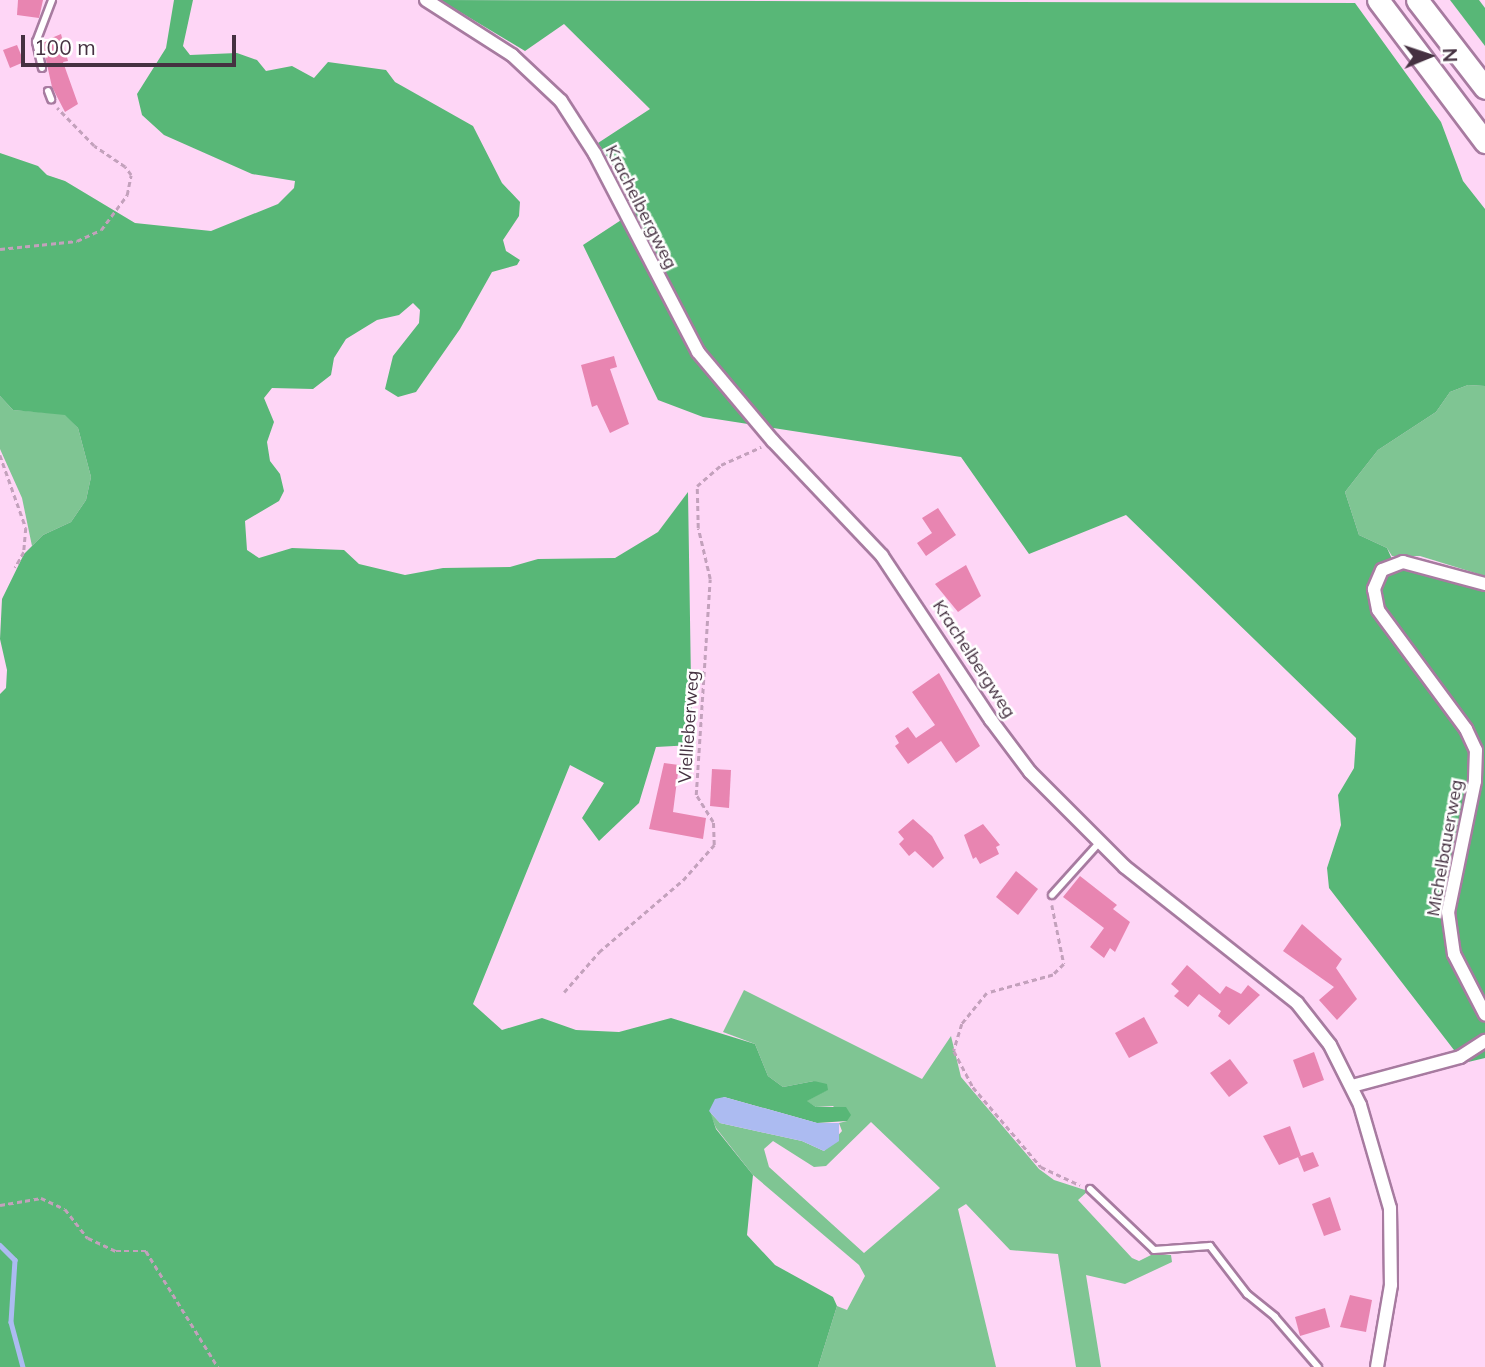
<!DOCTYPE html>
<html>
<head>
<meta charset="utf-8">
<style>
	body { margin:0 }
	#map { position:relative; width:1485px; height:1367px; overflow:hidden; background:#fed6f6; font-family:Mulish,sans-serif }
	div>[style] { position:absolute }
	.green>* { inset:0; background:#7fc593 }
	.forest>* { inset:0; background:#58b777 }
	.water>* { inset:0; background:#acbbf1 }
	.stream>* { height:4.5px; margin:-2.25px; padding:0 2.25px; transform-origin:2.25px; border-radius:2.25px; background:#acbbf1 }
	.building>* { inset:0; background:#e885b1 }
	.path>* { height:2.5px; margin-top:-1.25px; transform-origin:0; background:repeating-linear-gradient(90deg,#c3a1bc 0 5px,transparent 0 8.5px) }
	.roads { filter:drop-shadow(2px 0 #a77ba0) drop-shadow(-2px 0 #a77ba0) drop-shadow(0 2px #a77ba0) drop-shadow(0 -2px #a77ba0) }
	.service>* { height:6px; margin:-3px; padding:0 3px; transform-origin:3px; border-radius:3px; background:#fff }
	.minor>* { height:12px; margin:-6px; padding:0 6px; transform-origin:6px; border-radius:6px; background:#fff }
	.motorway>* { height:21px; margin:-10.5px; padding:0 10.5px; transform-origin:10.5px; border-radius:10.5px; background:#fff }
	span { translate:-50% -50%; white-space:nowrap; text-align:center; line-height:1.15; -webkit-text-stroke:5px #fff; paint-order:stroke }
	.street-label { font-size:18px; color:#453141 }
	.north { position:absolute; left:1394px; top:21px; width:70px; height:70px; -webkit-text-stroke:5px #fff; paint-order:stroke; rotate:88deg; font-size:19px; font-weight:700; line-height:28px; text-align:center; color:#453141 }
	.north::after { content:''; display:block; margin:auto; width:24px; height:32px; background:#453141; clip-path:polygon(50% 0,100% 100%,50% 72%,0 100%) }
	.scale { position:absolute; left:21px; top:35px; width:215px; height:32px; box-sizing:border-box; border:4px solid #453141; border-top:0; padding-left:9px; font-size:21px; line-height:24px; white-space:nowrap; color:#453141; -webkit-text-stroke:5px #fff; paint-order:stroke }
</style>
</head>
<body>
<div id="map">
	<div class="green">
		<div style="clip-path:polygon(1468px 385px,1485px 386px,1485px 576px,1420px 556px,1392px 556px,1387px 548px,1359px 535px,1345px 492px,1378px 450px,1436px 412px,1450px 392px)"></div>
		<div style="clip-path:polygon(0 396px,13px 410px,65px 414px,78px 428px,91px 477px,86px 500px,71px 522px,43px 535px,32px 546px,22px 498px,0 449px)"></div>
		<div style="clip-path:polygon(evenodd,744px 990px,922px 1079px,951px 1036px,961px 1077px,1039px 1169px,1054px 1180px,1088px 1191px,1078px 1200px,1132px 1258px,1139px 1261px,1153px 1254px,1171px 1255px,1172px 1262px,1125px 1284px,1086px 1275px,1101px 1367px,1076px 1367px,1058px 1254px,1010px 1250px,966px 1204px,958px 1209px,996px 1367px,818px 1367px,837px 1306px,847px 1310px,865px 1276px,859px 1265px,753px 1175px,716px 1128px,709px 1111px,720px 1123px,802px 1141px,824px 1151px,842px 1131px,839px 1123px,847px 1121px,833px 1106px,816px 1107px,806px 1101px,827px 1090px,814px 1081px,783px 1087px,768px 1076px,755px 1044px,723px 1032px,744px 990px,871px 1122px,940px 1188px,864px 1253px,769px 1167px,764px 1149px,773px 1141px,814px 1167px,826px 1166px,871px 1122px)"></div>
	</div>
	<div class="forest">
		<div style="clip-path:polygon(174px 0,193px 0,183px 46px,190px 55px,237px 53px,257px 60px,266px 71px,292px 66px,314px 78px,328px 62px,386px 70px,395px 82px,473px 126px,502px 183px,520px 202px,519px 216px,503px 240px,506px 251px,520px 260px,517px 265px,492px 272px,460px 329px,416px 392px,398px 397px,385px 389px,393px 356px,419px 323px,420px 310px,413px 303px,399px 315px,377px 320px,346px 339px,334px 358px,331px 375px,313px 389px,272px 388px,264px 398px,274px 422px,267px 442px,270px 461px,280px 474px,284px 491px,279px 501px,245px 521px,247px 550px,259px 558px,292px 548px,344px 550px,359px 564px,405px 575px,443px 568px,510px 567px,538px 559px,615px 558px,658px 532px,688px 492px,692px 745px,656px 747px,639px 803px,599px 841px,582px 818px,604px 783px,570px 765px,473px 1004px,502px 1030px,542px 1018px,576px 1030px,619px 1032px,671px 1018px,755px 1044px,768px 1076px,783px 1087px,814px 1081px,827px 1084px,828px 1090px,807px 1101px,816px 1107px,846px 1107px,851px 1115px,847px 1121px,817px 1123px,724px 1097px,710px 1111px,716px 1129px,753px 1175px,747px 1235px,775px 1265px,833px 1297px,837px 1306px,818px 1367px,0 1367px,0 694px,6px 688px,7px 670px,0 639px,2px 599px,24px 554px,43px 535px,71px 522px,86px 500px,91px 477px,78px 428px,65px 415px,13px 410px,0 396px,0 153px,38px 166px,47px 175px,65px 181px,135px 223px,211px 231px,278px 204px,294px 188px,295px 181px,252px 174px,164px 135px,142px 115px,137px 94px,166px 48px)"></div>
		<div style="clip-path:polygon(440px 0,1355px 3px,1441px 122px,1463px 181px,1485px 209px,1485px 386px,1468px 385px,1450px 392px,1436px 412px,1378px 450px,1345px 492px,1359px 535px,1387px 548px,1396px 568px,1485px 589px,1485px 1058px,1464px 1063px,1329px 888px,1327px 868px,1341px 825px,1338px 795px,1354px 768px,1356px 738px,1126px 515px,1029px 554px,961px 457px,703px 417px,658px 400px,583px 245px,641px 207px,598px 143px,650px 109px,564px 24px,525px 51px)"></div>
		<div style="clip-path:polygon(1450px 0,1479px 0,1485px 8px,1485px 46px)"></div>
	</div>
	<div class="water">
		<div style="clip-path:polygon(724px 1097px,817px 1123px,839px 1123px,839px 1141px,824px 1151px,802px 1141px,720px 1123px,709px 1111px,715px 1099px)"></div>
	</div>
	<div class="stream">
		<div style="left:0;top:1245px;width:21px;rotate:45deg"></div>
		<div style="left:15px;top:1260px;width:62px;rotate:93.7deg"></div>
		<div style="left:11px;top:1322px;width:47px;rotate:75.1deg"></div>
	</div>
	<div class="building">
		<div style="clip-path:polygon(18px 0,43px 0,39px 18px,17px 15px)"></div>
		<div style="clip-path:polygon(61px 34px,68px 61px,63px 62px,78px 104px,65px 112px,52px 87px,42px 42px)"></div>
		<div style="clip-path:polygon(17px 45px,24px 62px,10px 68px,3px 50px)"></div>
		<div style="clip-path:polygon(614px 356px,617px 367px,610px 369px,629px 424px,610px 433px,597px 405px,592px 407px,581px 365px)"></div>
		<div style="clip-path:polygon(938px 508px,956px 535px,926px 556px,917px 543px,932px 533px,922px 518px)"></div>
		<div style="clip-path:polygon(966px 565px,981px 596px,958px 612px,935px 584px)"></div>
		<div style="clip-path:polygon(939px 673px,980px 746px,956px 763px,941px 741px,908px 764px,895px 746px,899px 743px,895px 736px,908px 727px,916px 738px,935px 725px,912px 692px)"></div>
		<div style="clip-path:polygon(664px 763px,679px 765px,673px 812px,706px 818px,703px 839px,649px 829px)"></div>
		<div style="clip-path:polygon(712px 769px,731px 770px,729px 808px,710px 806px)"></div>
		<div style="clip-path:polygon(913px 819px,932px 836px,944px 858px,933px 868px,915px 851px,909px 856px,899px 844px,904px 839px,898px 832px)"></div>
		<div style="clip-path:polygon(983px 824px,1000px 845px,996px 847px,999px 854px,980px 864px,976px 857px,973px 859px,964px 835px)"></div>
		<div style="clip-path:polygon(1016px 871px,1038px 889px,1018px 915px,996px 897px)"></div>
		<div style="clip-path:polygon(1080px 876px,1117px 905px,1113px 909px,1130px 922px,1115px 952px,1110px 948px,1104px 958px,1090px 947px,1104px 928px,1063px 897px)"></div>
		<div style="clip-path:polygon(1302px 924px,1342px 959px,1336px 968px,1357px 999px,1337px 1020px,1319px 1000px,1334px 987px,1283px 951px)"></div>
		<div style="clip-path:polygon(1187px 965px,1220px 994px,1226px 986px,1241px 994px,1248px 985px,1260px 995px,1229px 1025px,1218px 1016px,1221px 1011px,1199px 994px,1188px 1007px,1174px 996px,1179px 991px,1171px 984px)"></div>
		<div style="clip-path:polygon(1144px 1017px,1158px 1043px,1129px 1058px,1115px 1033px)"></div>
		<div style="clip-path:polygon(1314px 1052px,1324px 1080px,1303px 1088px,1293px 1060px)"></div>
		<div style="clip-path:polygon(1230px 1059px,1248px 1083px,1229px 1097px,1210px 1073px)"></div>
		<div style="clip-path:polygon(1290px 1126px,1301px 1156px,1279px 1165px,1263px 1136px)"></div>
		<div style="clip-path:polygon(1313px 1152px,1319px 1166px,1304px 1172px,1298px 1157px)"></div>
		<div style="clip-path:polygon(1330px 1197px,1341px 1230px,1324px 1236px,1312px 1204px)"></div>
		<div style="clip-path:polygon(1350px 1295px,1372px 1300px,1366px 1332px,1340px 1327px)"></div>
		<div style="clip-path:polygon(1325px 1308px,1330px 1327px,1300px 1336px,1295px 1317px)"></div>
	</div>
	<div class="path">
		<div style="left:0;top:249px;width:77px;rotate:-5.9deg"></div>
		<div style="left:77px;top:241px;width:26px;rotate:-25deg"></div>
		<div style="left:101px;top:230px;width:44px;rotate:-53.4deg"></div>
		<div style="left:127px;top:195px;width:20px;rotate:-79deg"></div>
		<div style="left:131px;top:175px;width:10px;rotate:-127deg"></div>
		<div style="left:125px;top:167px;width:37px;rotate:-146deg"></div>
		<div style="left:94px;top:146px;width:53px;rotate:-134.2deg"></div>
		<div style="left:0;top:455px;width:77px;rotate:70.4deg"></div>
		<div style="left:26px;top:528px;width:24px;rotate:95deg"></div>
		<div style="left:24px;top:552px;width:18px;rotate:119deg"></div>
		<div style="left:1052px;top:905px;width:60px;rotate:78.5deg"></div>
		<div style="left:1064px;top:964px;width:16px;rotate:135deg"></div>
		<div style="left:1053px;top:975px;width:68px;rotate:164.7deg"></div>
		<div style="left:987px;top:993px;width:40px;rotate:129deg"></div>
		<div style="left:962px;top:1024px;width:28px;rotate:107deg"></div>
		<div style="left:954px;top:1051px;width:41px;rotate:62.2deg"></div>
		<div style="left:973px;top:1087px;width:105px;rotate:49.6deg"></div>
		<div style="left:1041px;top:1167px;width:43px;rotate:24.8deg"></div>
		<div style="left:564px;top:992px;width:53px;rotate:-48.8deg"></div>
		<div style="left:599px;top:952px;width:111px;rotate:-40.6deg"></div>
		<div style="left:683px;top:880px;width:47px;rotate:-48.5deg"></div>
		<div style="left:714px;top:845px;width:23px;rotate:-92deg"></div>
		<div style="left:713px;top:822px;width:32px;rotate:-122deg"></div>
		<div style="left:696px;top:795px;width:216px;rotate:-86.3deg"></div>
		<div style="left:710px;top:579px;width:52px;rotate:-103.2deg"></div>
		<div style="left:698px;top:528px;width:42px;rotate:-91.4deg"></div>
		<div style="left:697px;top:486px;width:32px;rotate:-41deg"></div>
		<div style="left:721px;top:465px;width:44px;rotate:-24.2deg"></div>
		<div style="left:0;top:1205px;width:42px;rotate:-9.7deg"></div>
		<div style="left:41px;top:1198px;width:26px;rotate:25deg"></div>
		<div style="left:65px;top:1209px;width:37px;rotate:52deg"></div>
		<div style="left:88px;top:1238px;width:31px;rotate:25deg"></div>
		<div style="left:116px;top:1251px;width:30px"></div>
		<div style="left:146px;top:1251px;width:137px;rotate:58.2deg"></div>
	</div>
	<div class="roads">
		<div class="service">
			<div style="left:42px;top:68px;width:27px;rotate:-103deg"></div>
			<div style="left:36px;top:42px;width:45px;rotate:-69.1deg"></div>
			<div style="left:48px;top:91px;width:9px;rotate:69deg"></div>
			<div style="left:1052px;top:895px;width:70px;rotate:-47.9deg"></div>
			<div style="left:1090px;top:1189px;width:88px;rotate:43.6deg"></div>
			<div style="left:1154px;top:1250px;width:56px;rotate:-4.1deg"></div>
			<div style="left:1210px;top:1246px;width:61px;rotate:52.4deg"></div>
			<div style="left:1247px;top:1294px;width:36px;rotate:39deg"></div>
			<div style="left:1275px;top:1317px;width:66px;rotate:49.3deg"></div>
		</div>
		<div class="minor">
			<div style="left:426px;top:0;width:102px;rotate:32.6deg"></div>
			<div style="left:512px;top:55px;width:67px;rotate:43.2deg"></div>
			<div style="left:561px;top:101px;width:63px;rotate:57.3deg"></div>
			<div style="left:595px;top:154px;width:223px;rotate:62.5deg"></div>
			<div style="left:698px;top:352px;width:116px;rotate:49.9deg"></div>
			<div style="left:773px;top:441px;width:158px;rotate:46.5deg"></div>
			<div style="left:882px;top:556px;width:197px;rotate:56.4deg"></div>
			<div style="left:991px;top:720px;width:65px;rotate:53.1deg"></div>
			<div style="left:1030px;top:772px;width:134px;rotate:45deg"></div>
			<div style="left:1125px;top:867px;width:219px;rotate:38.3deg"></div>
			<div style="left:1297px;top:1003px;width:53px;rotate:51.8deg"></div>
			<div style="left:1330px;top:1045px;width:67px;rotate:63.4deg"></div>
			<div style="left:1360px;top:1105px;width:107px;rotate:73.8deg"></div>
			<div style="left:1390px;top:1208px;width:77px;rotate:89.3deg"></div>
			<div style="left:1391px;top:1285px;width:83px;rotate:99.7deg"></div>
			<div style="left:1485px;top:584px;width:85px;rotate:-165deg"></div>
			<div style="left:1403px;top:562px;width:22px;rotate:159deg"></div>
			<div style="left:1382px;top:570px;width:21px;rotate:113deg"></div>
			<div style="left:1374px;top:589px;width:21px;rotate:79deg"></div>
			<div style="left:1378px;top:610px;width:148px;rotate:53.5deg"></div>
			<div style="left:1466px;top:729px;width:23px;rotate:65deg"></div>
			<div style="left:1476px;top:750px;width:31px;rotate:92deg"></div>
			<div style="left:1475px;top:781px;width:134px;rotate:101.6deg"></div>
			<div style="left:1448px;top:912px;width:42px;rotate:81.9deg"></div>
			<div style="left:1454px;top:954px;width:68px;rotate:62.7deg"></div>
			<div style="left:1352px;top:1086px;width:112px;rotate:-15deg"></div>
			<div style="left:1460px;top:1057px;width:30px;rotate:-33deg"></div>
		</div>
		<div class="motorway">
			<div style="left:1378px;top:0;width:178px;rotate:53deg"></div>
			<div style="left:1417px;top:0;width:111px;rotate:52.3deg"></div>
		</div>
	</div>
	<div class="street-label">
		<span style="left:641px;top:207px;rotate:63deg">Krachelbergweg</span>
		<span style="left:974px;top:659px;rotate:57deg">Krachelbergweg</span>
		<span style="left:689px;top:727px;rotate:-86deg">Viellieberweg</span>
		<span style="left:1445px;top:848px;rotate:-80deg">Michelbauerweg</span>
	</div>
	<div class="north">N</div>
	<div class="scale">100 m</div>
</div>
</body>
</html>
